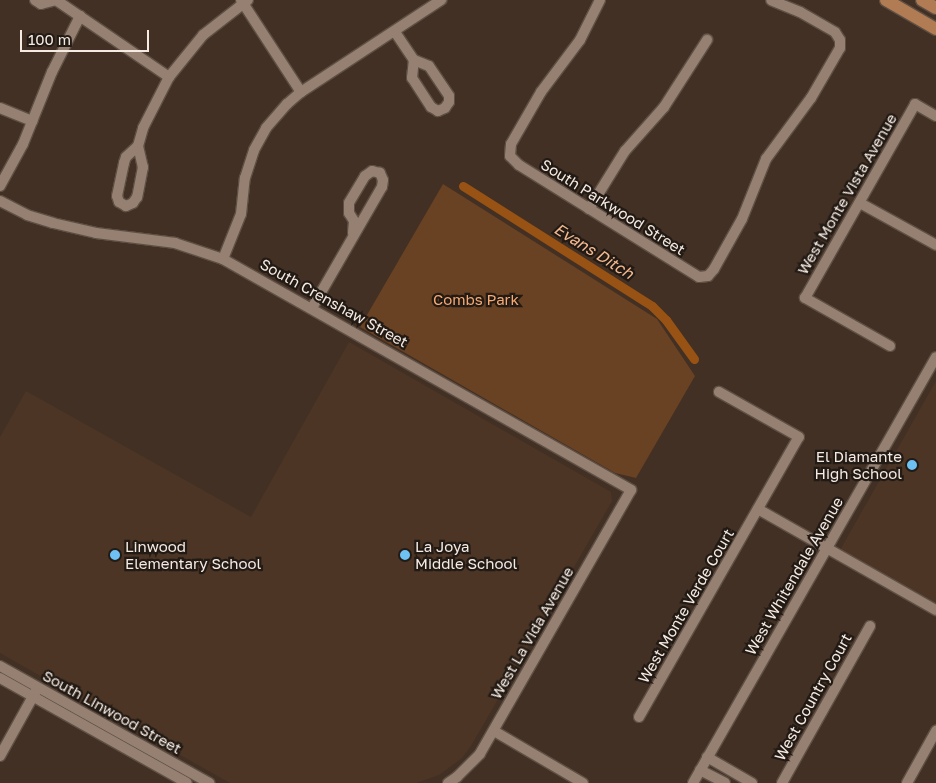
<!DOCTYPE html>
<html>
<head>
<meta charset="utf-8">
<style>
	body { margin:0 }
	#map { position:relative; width:936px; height:783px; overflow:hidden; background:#423024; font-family:"Golos Text",sans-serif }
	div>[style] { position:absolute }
	.built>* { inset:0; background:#4c3524 }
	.green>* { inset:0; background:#694123 }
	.canal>* { height:9px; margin:-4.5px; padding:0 4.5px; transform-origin:4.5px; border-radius:4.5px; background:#985214 }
	.roads { filter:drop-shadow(1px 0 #5e4f44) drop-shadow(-1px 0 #5e4f44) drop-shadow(0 1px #5e4f44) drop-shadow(0 -1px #5e4f44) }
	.minor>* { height:10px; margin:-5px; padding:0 5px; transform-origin:5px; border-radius:5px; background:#958072 }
	.major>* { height:12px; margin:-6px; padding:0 6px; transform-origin:6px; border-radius:6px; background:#b17b53 }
	.dots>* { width:14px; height:14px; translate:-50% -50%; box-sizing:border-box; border:2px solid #221a14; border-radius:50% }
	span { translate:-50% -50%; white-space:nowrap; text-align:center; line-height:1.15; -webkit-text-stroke:4.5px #221a14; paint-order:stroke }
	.street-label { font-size:15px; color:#f6ebe3 }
	.park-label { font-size:15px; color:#f8aa72 }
	.poi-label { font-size:15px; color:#f6ebe3 }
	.right { translate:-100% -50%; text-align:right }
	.left { translate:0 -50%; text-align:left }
	.water-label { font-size:16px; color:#f3b88f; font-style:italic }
	.scale { position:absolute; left:20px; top:30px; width:129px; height:22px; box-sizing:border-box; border:2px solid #f6ebe3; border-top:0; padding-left:6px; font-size:15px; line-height:18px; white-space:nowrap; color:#f6ebe3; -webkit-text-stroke:4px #221a14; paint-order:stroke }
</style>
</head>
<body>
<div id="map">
	<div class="built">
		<div style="clip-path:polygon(349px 342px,611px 492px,612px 501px,471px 746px,462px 758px,439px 775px,416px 783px,230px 783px,0 653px,0 437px,26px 391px,251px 517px)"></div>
		<div style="clip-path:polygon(936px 381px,936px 603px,840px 550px)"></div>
	</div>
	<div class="green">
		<div style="clip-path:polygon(443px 184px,657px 319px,695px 376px,636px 478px,615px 473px,360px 327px)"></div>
	</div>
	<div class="canal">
		<div style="left:463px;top:186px;width:224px;rotate:32.4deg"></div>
		<div style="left:652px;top:306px;width:20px;rotate:45deg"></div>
		<div style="left:666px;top:320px;width:48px;rotate:54.3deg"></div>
	</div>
	<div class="roads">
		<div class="minor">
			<div style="left:35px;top:0;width:7px;rotate:34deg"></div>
			<div style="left:41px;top:4px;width:16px;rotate:-15deg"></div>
			<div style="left:56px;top:0;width:137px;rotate:34.3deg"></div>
			<div style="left:241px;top:0;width:110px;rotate:56.9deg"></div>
			<div style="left:600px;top:0;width:45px;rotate:116.6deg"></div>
			<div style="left:580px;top:40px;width:65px;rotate:126.9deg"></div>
			<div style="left:541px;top:92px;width:60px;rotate:120deg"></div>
			<div style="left:511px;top:144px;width:12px;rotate:95deg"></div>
			<div style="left:510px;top:156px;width:13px;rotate:45deg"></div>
			<div style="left:519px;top:165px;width:212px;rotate:31.9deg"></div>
			<div style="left:699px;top:277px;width:9px;rotate:-6deg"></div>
			<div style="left:708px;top:276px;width:9px;rotate:-49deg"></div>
			<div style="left:714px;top:269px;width:57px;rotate:-60.8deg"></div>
			<div style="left:742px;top:219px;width:65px;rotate:-68.2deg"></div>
			<div style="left:766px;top:159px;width:76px;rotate:-53.6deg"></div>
			<div style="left:811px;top:98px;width:58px;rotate:-59.9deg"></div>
			<div style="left:840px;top:48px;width:8px;rotate:-90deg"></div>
			<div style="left:840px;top:40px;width:9px;rotate:-122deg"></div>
			<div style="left:835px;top:32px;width:40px;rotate:-150.3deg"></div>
			<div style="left:800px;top:12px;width:31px;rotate:-158deg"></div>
			<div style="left:395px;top:32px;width:34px;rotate:56deg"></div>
			<div style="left:414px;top:60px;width:16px;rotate:22deg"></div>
			<div style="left:429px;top:66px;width:36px;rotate:56deg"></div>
			<div style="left:449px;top:96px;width:6px;rotate:90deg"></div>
			<div style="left:449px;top:102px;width:7px;rotate:124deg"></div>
			<div style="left:445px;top:108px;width:8px;rotate:157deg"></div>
			<div style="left:438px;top:111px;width:8px;rotate:-150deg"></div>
			<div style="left:431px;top:107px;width:35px;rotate:-123deg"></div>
			<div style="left:412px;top:78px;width:18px;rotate:-84deg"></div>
			<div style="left:0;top:108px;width:35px;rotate:22deg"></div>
			<div style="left:138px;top:146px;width:22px;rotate:77deg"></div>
			<div style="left:143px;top:167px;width:31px;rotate:101deg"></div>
			<div style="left:137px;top:197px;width:7px;rotate:124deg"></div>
			<div style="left:133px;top:203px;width:8px;rotate:157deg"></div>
			<div style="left:126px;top:206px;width:8px;rotate:-150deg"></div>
			<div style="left:119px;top:202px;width:6px;rotate:-108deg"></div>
			<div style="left:117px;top:196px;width:34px;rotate:-78deg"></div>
			<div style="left:124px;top:163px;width:6px;rotate:-72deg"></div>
			<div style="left:126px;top:157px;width:16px;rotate:-43deg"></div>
			<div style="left:138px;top:146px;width:19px;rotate:-74deg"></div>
			<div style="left:143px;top:128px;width:57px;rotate:-63deg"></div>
			<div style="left:169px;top:77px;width:54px;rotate:-51deg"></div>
			<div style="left:203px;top:35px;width:57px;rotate:-37.9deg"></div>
			<div style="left:0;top:186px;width:48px;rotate:-61.3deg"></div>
			<div style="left:23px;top:144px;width:78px;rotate:-68.1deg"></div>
			<div style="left:52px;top:72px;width:63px;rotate:-63.4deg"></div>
			<div style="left:0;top:201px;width:30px;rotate:27deg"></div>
			<div style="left:27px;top:215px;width:27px;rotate:17deg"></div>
			<div style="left:53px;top:223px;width:44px;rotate:13.1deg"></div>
			<div style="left:96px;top:233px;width:80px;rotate:7.2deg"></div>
			<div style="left:175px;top:243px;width:51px;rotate:18.4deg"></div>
			<div style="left:223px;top:259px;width:469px;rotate:29.5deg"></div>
			<div style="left:631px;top:490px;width:304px;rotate:119.8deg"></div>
			<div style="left:480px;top:754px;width:33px;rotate:135deg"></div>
			<div style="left:457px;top:777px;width:11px;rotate:146deg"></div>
			<div style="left:860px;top:203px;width:87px;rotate:28.9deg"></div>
			<div style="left:589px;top:209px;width:68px;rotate:-58.2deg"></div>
			<div style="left:625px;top:151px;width:59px;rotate:-48.4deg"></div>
			<div style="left:664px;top:107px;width:80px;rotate:-57.3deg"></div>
			<div style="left:223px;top:259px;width:48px;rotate:-68.2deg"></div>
			<div style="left:241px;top:214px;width:36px;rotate:-84deg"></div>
			<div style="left:245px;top:178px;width:29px;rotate:-72deg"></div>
			<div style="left:254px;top:150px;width:25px;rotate:-61deg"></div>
			<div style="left:266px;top:128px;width:32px;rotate:-49deg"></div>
			<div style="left:287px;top:104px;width:18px;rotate:-41deg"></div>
			<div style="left:301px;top:92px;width:168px;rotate:-33.3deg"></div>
			<div style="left:312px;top:308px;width:140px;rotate:-60deg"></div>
			<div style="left:382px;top:187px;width:7px;rotate:-82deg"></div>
			<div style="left:383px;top:180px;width:8px;rotate:-113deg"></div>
			<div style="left:380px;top:173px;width:8px;rotate:-166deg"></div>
			<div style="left:372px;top:171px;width:9px;rotate:144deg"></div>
			<div style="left:365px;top:176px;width:31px;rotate:121deg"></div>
			<div style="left:349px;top:203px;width:10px;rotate:90deg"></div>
			<div style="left:349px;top:213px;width:9px;rotate:58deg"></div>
			<div style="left:354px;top:221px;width:12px;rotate:95deg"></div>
			<div style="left:890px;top:346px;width:98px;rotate:-150.5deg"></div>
			<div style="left:805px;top:298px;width:223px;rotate:-60.4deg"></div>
			<div style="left:915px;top:104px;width:24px;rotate:30deg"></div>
			<div style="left:758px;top:509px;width:205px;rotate:29.6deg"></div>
			<div style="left:0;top:666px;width:240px;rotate:29.2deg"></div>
			<div style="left:0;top:678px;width:214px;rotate:29.3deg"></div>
			<div style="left:639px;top:717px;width:322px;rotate:-60.3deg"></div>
			<div style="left:799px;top:437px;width:92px;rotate:-150.6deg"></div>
			<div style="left:494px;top:731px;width:103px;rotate:30.3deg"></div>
			<div style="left:0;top:756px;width:74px;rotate:-61deg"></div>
			<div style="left:707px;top:757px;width:52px;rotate:30deg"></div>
			<div style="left:700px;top:770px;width:28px;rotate:27deg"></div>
			<div style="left:693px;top:783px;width:490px;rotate:-60.3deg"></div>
			<div style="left:782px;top:783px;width:180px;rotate:-60.7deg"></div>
			<div style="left:907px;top:783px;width:60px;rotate:-60.9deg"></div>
		</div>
		<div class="major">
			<div style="left:886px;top:0;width:58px;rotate:30.1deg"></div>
			<div style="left:922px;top:0;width:16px;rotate:30deg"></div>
		</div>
	</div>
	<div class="dots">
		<div style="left:912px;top:465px;background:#6ec2f3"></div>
		<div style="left:115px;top:555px;background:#6ec2f3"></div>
		<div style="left:405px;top:555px;background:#6ec2f3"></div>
	</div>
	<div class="street-label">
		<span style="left:847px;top:194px;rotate:-60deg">West Monte Vista Avenue</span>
		<span style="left:613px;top:207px;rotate:32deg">South Parkwood Street</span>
		<span style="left:334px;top:303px;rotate:29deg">South Crenshaw Street</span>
		<span style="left:794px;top:576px;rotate:-60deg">West Whitendale Avenue</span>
		<span style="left:686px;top:606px;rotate:-60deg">West Monte Verde Court</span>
		<span style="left:532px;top:633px;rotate:-60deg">West La Vida Avenue</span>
		<span style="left:813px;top:697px;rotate:-61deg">West Country Court</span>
		<span style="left:112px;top:712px;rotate:29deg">South Linwood Street</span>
	</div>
	<div class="park-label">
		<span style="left:476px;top:300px">Combs Park</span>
	</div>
	<div class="poi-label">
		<span class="right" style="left:902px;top:465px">El Diamante<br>High School</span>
		<span class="left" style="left:125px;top:555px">Linwood<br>Elementary School</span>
		<span class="left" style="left:415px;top:555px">La Joya<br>Middle School</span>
	</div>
	<div class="water-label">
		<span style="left:594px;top:251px;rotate:32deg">Evans Ditch</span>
	</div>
	<div class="scale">100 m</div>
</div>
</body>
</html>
